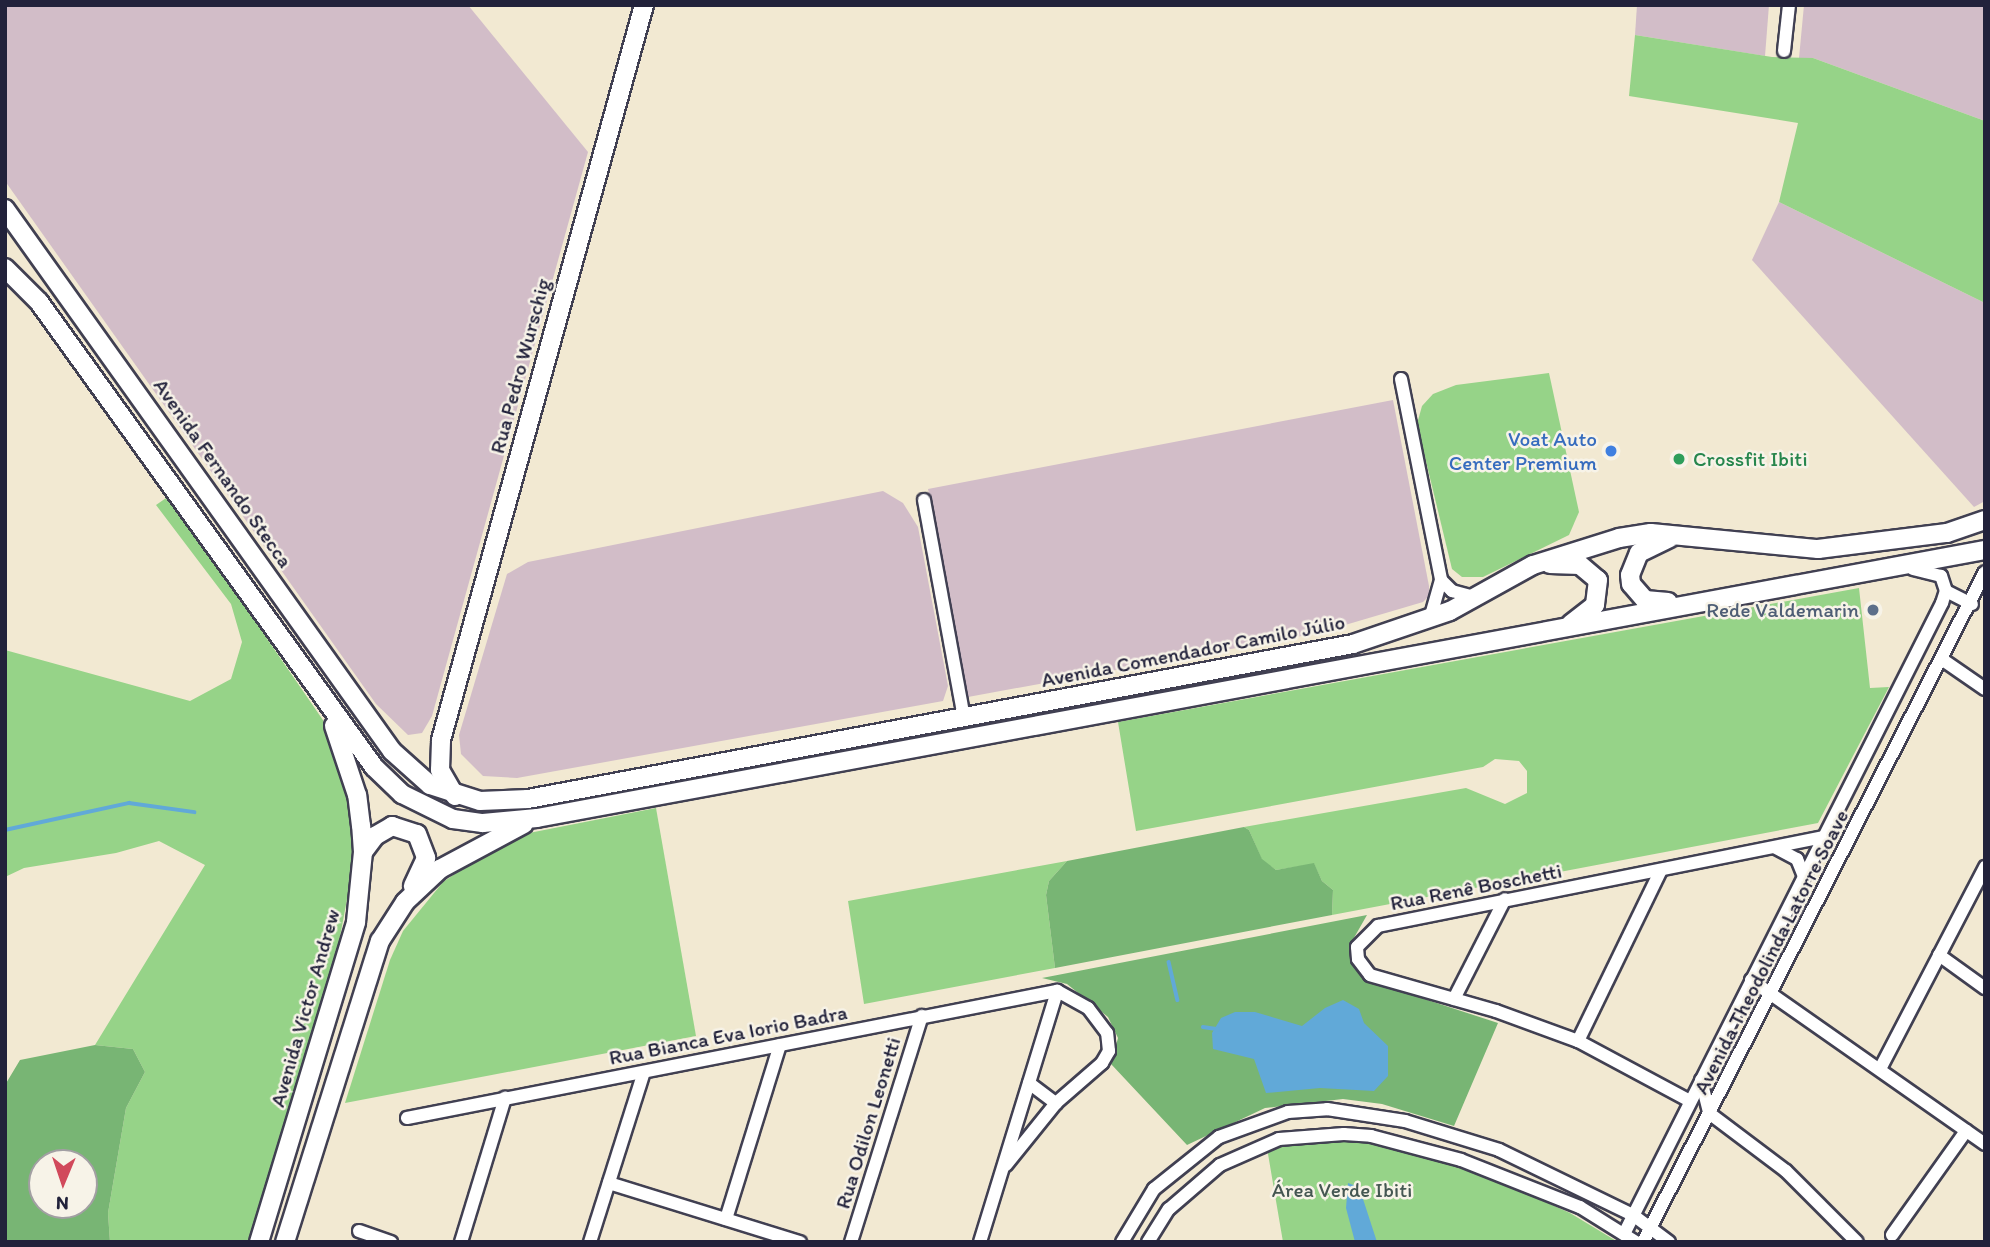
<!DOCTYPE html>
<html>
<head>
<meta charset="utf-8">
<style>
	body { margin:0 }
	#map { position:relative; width:1990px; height:1247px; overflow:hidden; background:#f2e9d2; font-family:Itim,sans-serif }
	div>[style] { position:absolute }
	.industrial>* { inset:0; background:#d2bdc8 }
	.green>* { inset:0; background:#96d388 }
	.forest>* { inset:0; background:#78b574 }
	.water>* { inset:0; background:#61a9d8 }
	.stream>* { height:3.5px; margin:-1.75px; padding:0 1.75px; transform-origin:1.75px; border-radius:1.75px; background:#61a9d8 }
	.roads { filter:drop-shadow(2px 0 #414052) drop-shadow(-2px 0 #414052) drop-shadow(0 2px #414052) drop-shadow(0 -2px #414052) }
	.street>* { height:12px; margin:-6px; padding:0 6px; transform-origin:6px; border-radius:6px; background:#fff }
	.secondary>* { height:18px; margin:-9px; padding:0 9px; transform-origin:9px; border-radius:9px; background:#fff }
	.dots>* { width:19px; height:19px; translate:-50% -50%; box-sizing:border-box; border:4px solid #f7f3e8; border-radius:50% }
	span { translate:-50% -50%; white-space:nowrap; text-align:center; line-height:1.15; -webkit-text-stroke:5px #f7f3e8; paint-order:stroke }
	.street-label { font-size:21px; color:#22223b }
	.shop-label { font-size:21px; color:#366cbe }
	.right { translate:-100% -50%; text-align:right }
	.leisure-label { font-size:21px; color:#27864d }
	.left { translate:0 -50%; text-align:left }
	.service-label { font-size:21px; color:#4e5e75 }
	.park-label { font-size:21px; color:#455752 }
	.frame { position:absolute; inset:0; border:7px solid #22223b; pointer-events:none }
	.north { position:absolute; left:28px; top:1149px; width:70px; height:70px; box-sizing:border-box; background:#f7f3e8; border:2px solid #a29fa3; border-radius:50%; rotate:182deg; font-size:19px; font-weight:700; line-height:28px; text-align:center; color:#22223b }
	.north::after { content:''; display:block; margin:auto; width:24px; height:32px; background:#d1495b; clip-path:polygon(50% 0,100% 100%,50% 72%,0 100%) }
</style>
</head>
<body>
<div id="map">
	<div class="industrial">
		<div style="clip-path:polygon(5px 5px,468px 5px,588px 152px,432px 716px,422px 733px,408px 735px,376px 704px,5px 181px)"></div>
		<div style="clip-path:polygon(1637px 5px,1769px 5px,1765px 56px,1635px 35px)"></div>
		<div style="clip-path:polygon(1804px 5px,1985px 5px,1985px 121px,1813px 58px,1799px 58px)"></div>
		<div style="clip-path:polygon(1779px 202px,1985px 303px,1985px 501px,1974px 507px,1752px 260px)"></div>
		<div style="clip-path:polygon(1393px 400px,1429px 586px,1429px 596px,1423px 602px,1318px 633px,968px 697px,928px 489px)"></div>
		<div style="clip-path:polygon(883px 491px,903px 503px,918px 527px,948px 686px,943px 701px,517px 778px,483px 776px,461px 754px,459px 735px,507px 574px,528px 562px)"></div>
	</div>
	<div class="green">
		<div style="clip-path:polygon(1635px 35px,1772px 57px,1813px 58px,1985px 121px,1985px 303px,1779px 202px,1798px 123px,1629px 96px)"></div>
		<div style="clip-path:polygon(1549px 373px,1579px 512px,1569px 535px,1483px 577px,1462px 577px,1452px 569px,1417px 424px,1422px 406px,1433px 394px,1456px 385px)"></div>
		<div style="clip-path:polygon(169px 496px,327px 726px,344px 775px,353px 823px,351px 878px,339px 942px,253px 1242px,110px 1242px,108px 1213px,126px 1108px,145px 1072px,133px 1049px,95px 1045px,205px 865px,159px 841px,116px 853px,24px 868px,5px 877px,5px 650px,190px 701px,231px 679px,242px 642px,231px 604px,156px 505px)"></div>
		<div style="clip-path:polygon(1859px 588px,1870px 688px,1889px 687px,1818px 823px,1332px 915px,1333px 890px,1322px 881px,1314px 864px,1276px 870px,1262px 860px,1249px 830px,1244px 827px,1466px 788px,1505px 804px,1527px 793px,1527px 771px,1519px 761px,1495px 759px,1483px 767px,1136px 831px,1118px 722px)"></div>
		<div style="clip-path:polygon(656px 808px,696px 1036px,345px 1103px,390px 960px,403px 931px,443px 882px,499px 844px,529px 833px)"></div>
		<div style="clip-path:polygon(1067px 861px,1049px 881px,1046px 895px,1055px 968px,864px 1004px,848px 901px)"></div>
		<div style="clip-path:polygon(1354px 1138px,1444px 1162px,1514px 1188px,1570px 1213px,1618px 1242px,1283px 1242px,1267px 1148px,1306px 1139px,1308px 1144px,1308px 1139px)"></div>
	</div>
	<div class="forest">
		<div style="clip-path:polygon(1244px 827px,1249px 830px,1262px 859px,1276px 870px,1314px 863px,1322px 881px,1333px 890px,1332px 915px,1055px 968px,1046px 895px,1049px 881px,1067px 861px)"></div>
		<div style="clip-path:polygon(1367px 915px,1351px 943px,1350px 955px,1366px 980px,1498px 1023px,1454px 1126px,1382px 1104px,1343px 1099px,1265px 1108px,1187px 1145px,1111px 1064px,1118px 1038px,1108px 1017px,1067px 984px,1042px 978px)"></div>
		<div style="clip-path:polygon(evenodd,95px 1045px,133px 1049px,145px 1072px,126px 1108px,108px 1213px,110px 1242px,5px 1242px,5px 1085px,20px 1060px,95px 1045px,42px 1163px,84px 1163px,84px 1205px,42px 1205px,42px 1163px)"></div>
	</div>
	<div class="water">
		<div style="clip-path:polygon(1343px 1000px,1359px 1009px,1364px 1023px,1388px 1046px,1388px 1076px,1374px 1091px,1320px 1088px,1266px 1093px,1254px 1059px,1213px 1049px,1212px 1033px,1221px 1018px,1235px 1012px,1255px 1012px,1302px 1026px,1325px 1008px)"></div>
		<div style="clip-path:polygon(1348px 1183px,1356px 1186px,1363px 1199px,1377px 1242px,1355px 1242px,1346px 1208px)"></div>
	</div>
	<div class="stream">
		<div style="left:5px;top:830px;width:127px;rotate:-12.3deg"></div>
		<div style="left:129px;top:803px;width:66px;rotate:7.9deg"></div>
		<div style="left:1169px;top:962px;width:39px;rotate:77deg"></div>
		<div style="left:1203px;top:1027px;width:15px;rotate:8deg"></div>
	</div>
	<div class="roads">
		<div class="street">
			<div style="left:1784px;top:51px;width:46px;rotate:-83.8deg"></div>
			<div style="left:1401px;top:379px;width:205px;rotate:78.7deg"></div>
			<div style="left:1441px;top:580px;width:41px;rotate:105.8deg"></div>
			<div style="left:924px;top:500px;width:221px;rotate:79.6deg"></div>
			<div style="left:1441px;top:580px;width:16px;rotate:45deg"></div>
			<div style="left:1452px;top:591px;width:23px;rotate:15deg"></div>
			<div style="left:1946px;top:591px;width:29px;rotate:27deg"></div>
			<div style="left:1943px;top:660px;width:51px;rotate:34.6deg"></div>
			<div style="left:1776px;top:848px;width:24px;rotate:28deg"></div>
			<div style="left:1797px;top:859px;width:18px;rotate:68deg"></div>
			<div style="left:1939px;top:955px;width:57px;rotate:35.7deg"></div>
			<div style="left:1751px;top:980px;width:286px;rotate:35deg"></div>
			<div style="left:1454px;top:999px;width:112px;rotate:-63deg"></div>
			<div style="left:1578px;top:1041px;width:188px;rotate:-64.1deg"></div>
			<div style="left:1880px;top:1069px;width:228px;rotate:-62.5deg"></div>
			<div style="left:1701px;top:1080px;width:34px;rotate:76deg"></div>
			<div style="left:1709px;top:1113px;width:96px;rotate:37deg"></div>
			<div style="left:1786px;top:1171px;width:100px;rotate:45deg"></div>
			<div style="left:1029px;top:1083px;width:34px;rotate:37deg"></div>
			<div style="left:1690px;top:1101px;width:127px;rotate:-151.8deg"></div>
			<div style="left:1578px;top:1041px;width:87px;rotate:-159.9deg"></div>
			<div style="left:1496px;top:1011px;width:131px;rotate:-164.1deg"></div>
			<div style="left:1370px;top:975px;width:20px;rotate:-127deg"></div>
			<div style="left:1358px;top:959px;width:12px;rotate:-95deg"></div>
			<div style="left:1357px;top:947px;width:30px;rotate:-45deg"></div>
			<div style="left:1378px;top:926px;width:454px;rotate:-11.3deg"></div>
			<div style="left:407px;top:1118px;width:662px;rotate:-11.06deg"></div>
			<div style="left:1006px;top:1165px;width:80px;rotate:-51.1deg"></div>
			<div style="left:1056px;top:1103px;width:61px;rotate:-41deg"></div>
			<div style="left:1102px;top:1063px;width:14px;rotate:-60deg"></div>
			<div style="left:1109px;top:1051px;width:18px;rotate:-96deg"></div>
			<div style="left:1107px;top:1033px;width:31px;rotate:-127deg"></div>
			<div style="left:1088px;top:1008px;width:35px;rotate:-151deg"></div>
			<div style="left:609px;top:1183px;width:200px;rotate:17.2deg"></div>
			<div style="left:726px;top:1219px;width:182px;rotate:-72.8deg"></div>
			<div style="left:359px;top:1231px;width:34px;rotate:19deg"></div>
			<div style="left:1624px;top:1234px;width:707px;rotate:-63.25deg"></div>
			<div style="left:1942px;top:603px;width:13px;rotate:-72deg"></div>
			<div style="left:1946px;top:591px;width:16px;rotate:-108deg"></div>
			<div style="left:1941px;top:576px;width:29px;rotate:-166deg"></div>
			<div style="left:1892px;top:1235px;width:128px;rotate:-54.6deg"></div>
			<div style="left:461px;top:1242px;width:151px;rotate:-73deg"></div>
			<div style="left:590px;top:1242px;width:178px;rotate:-72.4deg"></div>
			<div style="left:851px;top:1242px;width:237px;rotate:-72.6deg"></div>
			<div style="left:980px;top:1242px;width:263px;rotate:-72.9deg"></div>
			<div style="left:1122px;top:1242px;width:62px;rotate:-58.9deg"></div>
			<div style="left:1154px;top:1189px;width:83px;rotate:-38.7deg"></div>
			<div style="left:1219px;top:1137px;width:73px;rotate:-19.9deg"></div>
			<div style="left:1288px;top:1112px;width:39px;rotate:-4deg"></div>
			<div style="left:1327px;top:1109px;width:79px;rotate:8.7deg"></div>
			<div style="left:1405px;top:1121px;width:98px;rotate:17.1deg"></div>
			<div style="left:1499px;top:1150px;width:149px;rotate:25.9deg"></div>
			<div style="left:1633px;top:1215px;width:45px;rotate:36.9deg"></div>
			<div style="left:1148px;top:1242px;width:39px;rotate:-58deg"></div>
			<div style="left:1169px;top:1209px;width:67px;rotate:-40.8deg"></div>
			<div style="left:1220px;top:1165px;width:64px;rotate:-23.8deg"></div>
			<div style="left:1279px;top:1139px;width:65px;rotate:-4.4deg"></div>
			<div style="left:1344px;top:1134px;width:27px;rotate:4deg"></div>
			<div style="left:1371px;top:1136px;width:93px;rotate:14.9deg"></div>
			<div style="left:1461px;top:1160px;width:128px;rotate:21.6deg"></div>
			<div style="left:1580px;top:1207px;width:66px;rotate:32deg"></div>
			<div style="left:1643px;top:1242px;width:752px;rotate:-62.96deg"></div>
		</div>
		<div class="secondary">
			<div style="left:5px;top:209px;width:666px;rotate:54.47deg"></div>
			<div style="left:392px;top:751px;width:51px;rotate:41.8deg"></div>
			<div style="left:430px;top:785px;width:52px;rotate:17.7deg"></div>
			<div style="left:480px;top:801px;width:48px;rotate:-2.4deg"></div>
			<div style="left:528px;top:799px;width:839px;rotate:-10.64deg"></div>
			<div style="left:1353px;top:644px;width:102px;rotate:-18.8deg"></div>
			<div style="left:1450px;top:611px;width:95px;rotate:-29deg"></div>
			<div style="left:1533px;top:565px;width:90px;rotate:-17.4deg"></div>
			<div style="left:1619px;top:538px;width:32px;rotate:-9deg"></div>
			<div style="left:1651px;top:533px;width:168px;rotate:5.5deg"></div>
			<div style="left:1818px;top:549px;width:130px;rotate:-7.1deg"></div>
			<div style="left:1947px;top:533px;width:40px;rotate:-18.9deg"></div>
			<div style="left:5px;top:268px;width:48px;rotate:45deg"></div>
			<div style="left:39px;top:302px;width:573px;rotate:54.23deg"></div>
			<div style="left:374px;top:767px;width:39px;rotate:44deg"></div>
			<div style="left:402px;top:794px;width:57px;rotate:26.1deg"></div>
			<div style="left:453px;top:819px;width:30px;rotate:8deg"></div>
			<div style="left:483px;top:823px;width:54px;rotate:-5.3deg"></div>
			<div style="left:537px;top:818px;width:1473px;rotate:-10.49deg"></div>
			<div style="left:1550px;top:564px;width:30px;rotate:2deg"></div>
			<div style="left:1580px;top:565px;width:23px;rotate:40deg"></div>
			<div style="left:1598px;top:580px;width:25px;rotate:97deg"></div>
			<div style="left:1595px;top:605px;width:31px;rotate:142deg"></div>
			<div style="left:1668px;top:602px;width:23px;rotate:-175deg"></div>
			<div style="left:1645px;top:600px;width:21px;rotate:-131deg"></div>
			<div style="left:1631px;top:584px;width:9px;rotate:-96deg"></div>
			<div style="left:1630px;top:575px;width:24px;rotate:-68deg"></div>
			<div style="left:1639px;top:553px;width:34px;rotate:-26deg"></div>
			<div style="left:455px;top:796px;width:30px;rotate:-120deg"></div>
			<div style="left:440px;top:770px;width:30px;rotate:-88deg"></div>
			<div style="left:441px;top:740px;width:763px;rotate:-74.56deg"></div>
			<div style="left:363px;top:852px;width:20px;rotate:-53deg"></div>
			<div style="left:375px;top:836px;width:20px;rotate:-30deg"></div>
			<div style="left:392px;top:826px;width:26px;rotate:18deg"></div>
			<div style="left:417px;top:834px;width:26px;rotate:69deg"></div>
			<div style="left:426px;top:858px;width:31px;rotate:115deg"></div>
			<div style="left:259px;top:1242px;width:334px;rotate:-73.1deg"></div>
			<div style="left:356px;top:922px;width:70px;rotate:-84.3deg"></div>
			<div style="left:363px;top:852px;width:26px;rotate:-94deg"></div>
			<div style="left:361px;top:826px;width:31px;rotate:-97deg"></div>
			<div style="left:357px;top:795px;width:73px;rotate:-108.4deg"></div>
			<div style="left:285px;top:1242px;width:316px;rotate:-72.5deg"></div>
			<div style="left:380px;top:941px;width:46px;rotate:-57.3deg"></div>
			<div style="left:405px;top:902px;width:48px;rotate:-43.3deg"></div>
			<div style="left:440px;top:869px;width:95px;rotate:-28.2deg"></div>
		</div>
	</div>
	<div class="dots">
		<div style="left:1611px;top:451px;background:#3f7fe0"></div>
		<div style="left:1679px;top:459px;background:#2e9e5b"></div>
		<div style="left:1873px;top:610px;background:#5c6f8a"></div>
	</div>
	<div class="street-label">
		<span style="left:520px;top:366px;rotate:-75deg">Rua Pedro Wurschig</span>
		<span style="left:223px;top:473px;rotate:55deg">Avenida Fernando Stecca</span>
		<span style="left:1193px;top:651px;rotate:-11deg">Avenida Comendador Camilo Júlio</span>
		<span style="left:1476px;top:887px;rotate:-11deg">Rua Renê Boschetti</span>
		<span style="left:1771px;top:952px;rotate:-63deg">Avenida Theodolinda Latorre Soave</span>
		<span style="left:305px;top:1008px;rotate:-74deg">Avenida Victor Andrew</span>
		<span style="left:728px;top:1035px;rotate:-11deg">Rua Bianca Eva Iorio Badra</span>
		<span style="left:868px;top:1123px;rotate:-73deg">Rua Odilon Leonetti</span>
	</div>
	<div class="shop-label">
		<span class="right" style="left:1597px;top:451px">Voat Auto<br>Center Premium</span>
	</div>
	<div class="leisure-label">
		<span class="left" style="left:1693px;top:459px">Crossfit Ibiti</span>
	</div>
	<div class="service-label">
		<span class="right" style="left:1859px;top:610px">Rede Valdemarin</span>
	</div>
	<div class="park-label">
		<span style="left:1342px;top:1190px">Área Verde Ibiti</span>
	</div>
	<div class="frame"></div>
	<div class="north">N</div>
</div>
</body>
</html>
